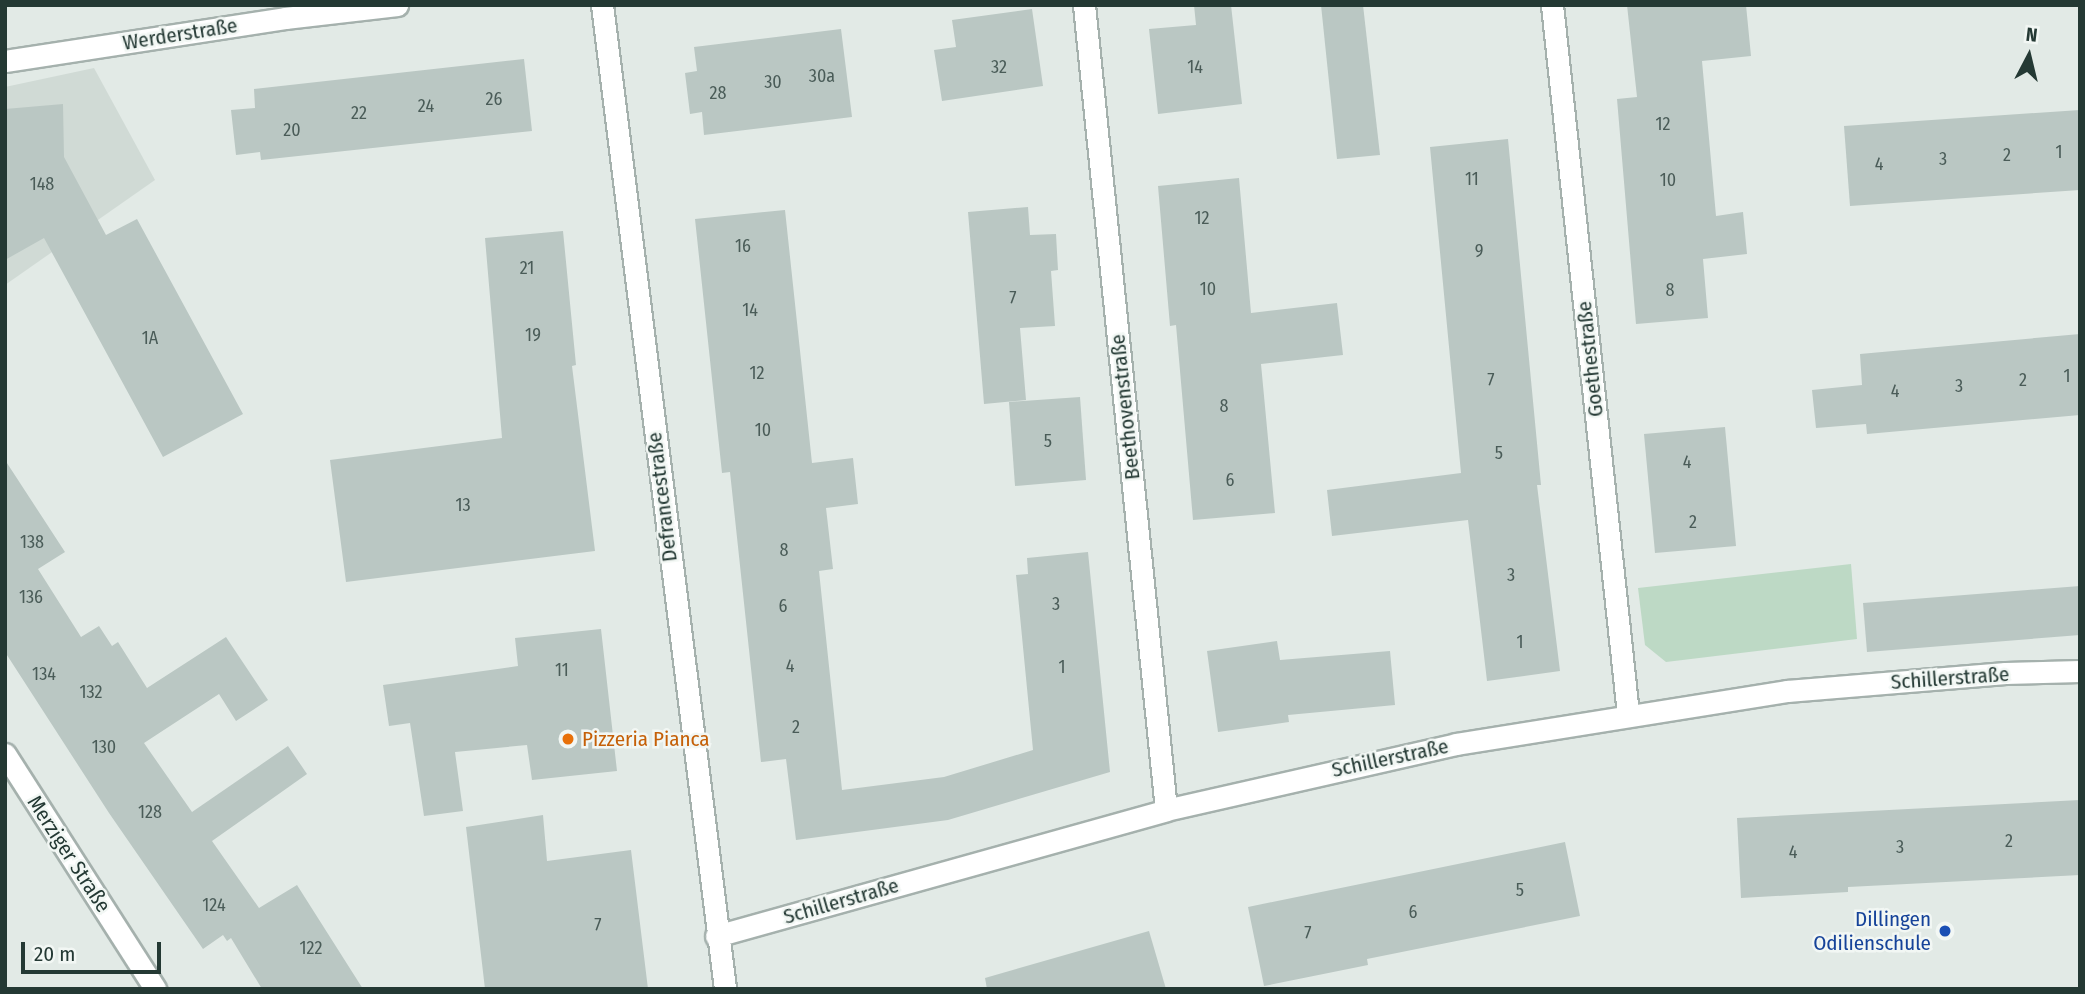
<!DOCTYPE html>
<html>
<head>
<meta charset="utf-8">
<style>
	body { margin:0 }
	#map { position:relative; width:2085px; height:994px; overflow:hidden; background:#e2eae6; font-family:"Fira Sans Condensed",sans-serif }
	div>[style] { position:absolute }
	.built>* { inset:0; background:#d0dad5 }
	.green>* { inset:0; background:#bdd9c5 }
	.building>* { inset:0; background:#bac7c3 }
	.roads { filter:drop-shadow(2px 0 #a5b1ad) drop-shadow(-2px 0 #a5b1ad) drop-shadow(0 2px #a5b1ad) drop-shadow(0 -2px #a5b1ad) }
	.minor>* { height:21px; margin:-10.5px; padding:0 10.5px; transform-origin:10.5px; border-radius:10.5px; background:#fff }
	.tertiary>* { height:21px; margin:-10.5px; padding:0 10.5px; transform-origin:10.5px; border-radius:10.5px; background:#fff }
	.secondary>* { height:21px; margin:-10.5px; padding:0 10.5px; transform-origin:10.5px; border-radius:10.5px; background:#fff }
	.dots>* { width:19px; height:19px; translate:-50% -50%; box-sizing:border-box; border:4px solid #f2f7f4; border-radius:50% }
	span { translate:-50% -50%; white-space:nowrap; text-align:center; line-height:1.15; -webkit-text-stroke:5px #f2f7f4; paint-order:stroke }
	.number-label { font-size:18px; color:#4a5c58 }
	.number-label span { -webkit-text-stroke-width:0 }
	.street-label { font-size:21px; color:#243934 }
	.food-label { font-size:21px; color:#c56008 }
	.left { translate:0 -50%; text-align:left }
	.transit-label { font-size:21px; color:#164399 }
	.right { translate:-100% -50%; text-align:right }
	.frame { position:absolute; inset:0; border:7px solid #243934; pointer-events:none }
	.north { position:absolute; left:1994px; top:21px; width:70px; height:70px; -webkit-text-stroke:5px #f2f7f4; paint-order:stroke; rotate:7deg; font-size:19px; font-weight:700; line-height:28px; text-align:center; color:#243934 }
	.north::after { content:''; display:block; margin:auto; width:24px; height:32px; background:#243934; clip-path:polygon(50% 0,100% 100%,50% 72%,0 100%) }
	.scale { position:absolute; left:21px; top:942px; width:140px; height:32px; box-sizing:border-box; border:4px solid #243934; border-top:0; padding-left:9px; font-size:21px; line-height:24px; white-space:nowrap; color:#243934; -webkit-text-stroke:5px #f2f7f4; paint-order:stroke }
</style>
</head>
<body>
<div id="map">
	<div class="built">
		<div style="clip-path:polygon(94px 68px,155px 180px,5px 285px,5px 87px)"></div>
	</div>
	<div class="green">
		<div style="clip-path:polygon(1851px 564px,1857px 639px,1666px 662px,1645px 645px,1638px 588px)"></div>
	</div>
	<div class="building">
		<div style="clip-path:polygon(1194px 5px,1231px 5px,1242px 104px,1158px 114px,1149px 29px,1196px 25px)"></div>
		<div style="clip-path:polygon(1321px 5px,1363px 5px,1380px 155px,1337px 159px)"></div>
		<div style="clip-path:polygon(1627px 5px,1746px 5px,1751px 56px,1702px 61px,1716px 216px,1743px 212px,1747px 254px,1703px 259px,1708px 318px,1636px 324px,1617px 99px,1637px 97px)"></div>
		<div style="clip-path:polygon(1032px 9px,1043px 86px,942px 101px,934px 50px,956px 47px,952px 20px)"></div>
		<div style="clip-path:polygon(841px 29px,852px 117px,704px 135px,702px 112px,690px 114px,685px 73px,697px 71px,694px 47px)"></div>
		<div style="clip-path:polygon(524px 59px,532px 131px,261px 160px,260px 152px,236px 155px,231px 110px,255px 108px,254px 89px)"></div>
		<div style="clip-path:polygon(63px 104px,64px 157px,106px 235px,137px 219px,243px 414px,163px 457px,44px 238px,5px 260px,5px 109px)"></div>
		<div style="clip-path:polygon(2080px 110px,2080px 190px,1850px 206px,1844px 126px)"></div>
		<div style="clip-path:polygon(1508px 139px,1541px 485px,1537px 485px,1560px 671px,1487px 681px,1468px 520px,1332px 536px,1327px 490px,1461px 473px,1430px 147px)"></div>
		<div style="clip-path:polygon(1239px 178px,1251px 313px,1337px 303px,1343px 355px,1261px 364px,1275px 513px,1193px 520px,1176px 325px,1170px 326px,1158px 186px)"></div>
		<div style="clip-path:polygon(1028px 207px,1030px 235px,1056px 234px,1058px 270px,1051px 271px,1055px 326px,1020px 328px,1026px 400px,984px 404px,968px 212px)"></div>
		<div style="clip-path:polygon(785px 210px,812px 463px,853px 458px,858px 504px,826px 508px,833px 569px,819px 571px,842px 790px,944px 777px,1033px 750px,1016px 575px,1028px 574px,1027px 558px,1088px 552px,1110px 772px,948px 820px,796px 840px,786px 759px,761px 762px,730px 472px,722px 473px,695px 219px)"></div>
		<div style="clip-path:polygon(563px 231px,576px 365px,572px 366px,595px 551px,346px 582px,330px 460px,502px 438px,485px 238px)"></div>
		<div style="clip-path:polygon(2080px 334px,2080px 415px,1867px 434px,1866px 424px,1816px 428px,1812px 390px,1862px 385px,1860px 354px)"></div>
		<div style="clip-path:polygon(1080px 397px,1086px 480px,1015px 486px,1009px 402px)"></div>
		<div style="clip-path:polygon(1725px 427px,1736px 546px,1655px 553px,1644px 434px)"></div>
		<div style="clip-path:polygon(5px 460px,65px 552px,38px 569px,81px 637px,99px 626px,112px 646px,118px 642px,147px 688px,226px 637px,268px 700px,236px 721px,219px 694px,144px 743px,192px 812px,288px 746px,307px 774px,212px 841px,259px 908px,297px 885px,363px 989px,262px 989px,231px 938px,227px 941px,223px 935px,203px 949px,109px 813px,5px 652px)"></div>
		<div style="clip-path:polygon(2080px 586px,2080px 635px,1867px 652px,1863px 603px)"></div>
		<div style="clip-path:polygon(601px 629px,617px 771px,532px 780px,527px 745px,455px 752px,463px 811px,424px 816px,410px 723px,389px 726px,383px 685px,518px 666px,515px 638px)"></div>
		<div style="clip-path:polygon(1277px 641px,1280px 660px,1390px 651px,1395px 705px,1288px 715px,1289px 722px,1218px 732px,1207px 651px)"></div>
		<div style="clip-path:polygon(2080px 800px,2080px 875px,1848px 887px,1848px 892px,1741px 898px,1737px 818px)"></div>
		<div style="clip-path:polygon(543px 815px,547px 861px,631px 850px,648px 989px,485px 989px,466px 827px)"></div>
		<div style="clip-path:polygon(1565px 842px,1580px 916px,1367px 959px,1368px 965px,1264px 986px,1248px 907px)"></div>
		<div style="clip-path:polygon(1149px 931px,1166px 989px,987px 989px,985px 978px)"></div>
	</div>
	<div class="roads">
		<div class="minor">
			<div style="left:602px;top:5px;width:992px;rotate:82.87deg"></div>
			<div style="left:1084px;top:5px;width:809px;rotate:84.18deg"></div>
			<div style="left:1552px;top:5px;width:713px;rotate:83.88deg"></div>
			<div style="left:716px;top:936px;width:467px;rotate:-15.6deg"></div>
			<div style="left:1166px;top:810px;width:297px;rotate:-12.8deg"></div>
			<div style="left:1456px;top:744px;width:335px;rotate:-9.1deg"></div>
			<div style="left:1787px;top:691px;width:219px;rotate:-4.7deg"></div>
			<div style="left:2005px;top:673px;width:75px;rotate:-1.5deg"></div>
		</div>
		<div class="tertiary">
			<div style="left:5px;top:61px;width:283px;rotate:-8.7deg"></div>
			<div style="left:285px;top:18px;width:113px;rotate:-6.6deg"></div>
		</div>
		<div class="secondary">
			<div style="left:5px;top:754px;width:279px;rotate:57.4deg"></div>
		</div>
	</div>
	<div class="dots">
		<div style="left:568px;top:739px;background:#e8710a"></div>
		<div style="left:1945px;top:931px;background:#1a4fb4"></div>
	</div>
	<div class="number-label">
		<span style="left:999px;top:67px">32</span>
		<span style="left:1195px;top:67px">14</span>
		<span style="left:822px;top:76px">30a</span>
		<span style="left:773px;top:82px">30</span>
		<span style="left:718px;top:93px">28</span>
		<span style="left:494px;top:99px">26</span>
		<span style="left:426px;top:106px">24</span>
		<span style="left:359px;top:113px">22</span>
		<span style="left:1663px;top:124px">12</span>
		<span style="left:292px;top:130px">20</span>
		<span style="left:2059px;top:152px">1</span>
		<span style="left:2007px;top:155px">2</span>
		<span style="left:1943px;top:159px">3</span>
		<span style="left:1879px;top:164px">4</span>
		<span style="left:1472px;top:179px">11</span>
		<span style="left:1668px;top:180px">10</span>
		<span style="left:42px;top:184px">148</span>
		<span style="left:1202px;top:218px">12</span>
		<span style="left:743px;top:246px">16</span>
		<span style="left:1479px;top:251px">9</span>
		<span style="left:527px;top:268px">21</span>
		<span style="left:1208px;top:289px">10</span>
		<span style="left:1670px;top:290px">8</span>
		<span style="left:1013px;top:298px">7</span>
		<span style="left:750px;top:310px">14</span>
		<span style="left:533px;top:335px">19</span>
		<span style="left:150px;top:338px">1A</span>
		<span style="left:757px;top:373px">12</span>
		<span style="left:2067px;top:376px">1</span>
		<span style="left:1491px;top:380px">7</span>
		<span style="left:2023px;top:380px">2</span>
		<span style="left:1959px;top:386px">3</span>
		<span style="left:1895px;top:391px">4</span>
		<span style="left:1224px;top:406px">8</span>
		<span style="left:763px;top:430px">10</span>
		<span style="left:1048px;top:441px">5</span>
		<span style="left:1499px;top:453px">5</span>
		<span style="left:1687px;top:462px">4</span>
		<span style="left:1230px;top:480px">6</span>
		<span style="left:463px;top:505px">13</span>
		<span style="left:1693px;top:522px">2</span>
		<span style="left:32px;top:542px">138</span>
		<span style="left:784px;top:550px">8</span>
		<span style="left:1511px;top:575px">3</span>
		<span style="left:31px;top:597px">136</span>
		<span style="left:1056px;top:604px">3</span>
		<span style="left:783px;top:606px">6</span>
		<span style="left:1520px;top:642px">1</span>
		<span style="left:790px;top:666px">4</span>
		<span style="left:1062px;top:667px">1</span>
		<span style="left:562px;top:670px">11</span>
		<span style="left:44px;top:674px">134</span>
		<span style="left:91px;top:692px">132</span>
		<span style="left:796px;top:727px">2</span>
		<span style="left:104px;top:747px">130</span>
		<span style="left:150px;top:812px">128</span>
		<span style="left:2009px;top:841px">2</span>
		<span style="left:1900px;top:847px">3</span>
		<span style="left:1793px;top:852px">4</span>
		<span style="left:1520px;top:890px">5</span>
		<span style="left:214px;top:905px">124</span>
		<span style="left:1413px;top:912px">6</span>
		<span style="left:598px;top:925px">7</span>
		<span style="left:1308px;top:933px">7</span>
		<span style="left:311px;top:948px">122</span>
	</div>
	<div class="street-label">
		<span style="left:180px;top:34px;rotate:-9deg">Werderstraße</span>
		<span style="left:1590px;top:359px;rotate:-96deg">Goethestraße</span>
		<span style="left:1125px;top:407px;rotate:-96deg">Beethovenstraße</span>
		<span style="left:662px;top:497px;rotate:-97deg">Defrancestraße</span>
		<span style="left:1950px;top:678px;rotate:-4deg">Schillerstraße</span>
		<span style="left:1390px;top:758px;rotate:-12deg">Schillerstraße</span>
		<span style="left:69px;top:854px;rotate:57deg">Merziger Straße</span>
		<span style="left:841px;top:901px;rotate:-16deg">Schillerstraße</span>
	</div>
	<div class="food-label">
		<span class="left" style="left:582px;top:739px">Pizzeria Pianca</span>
	</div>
	<div class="transit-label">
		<span class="right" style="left:1931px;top:931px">Dillingen<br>Odilienschule</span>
	</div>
	<div class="frame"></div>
	<div class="north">N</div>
	<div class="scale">20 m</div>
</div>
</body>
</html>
